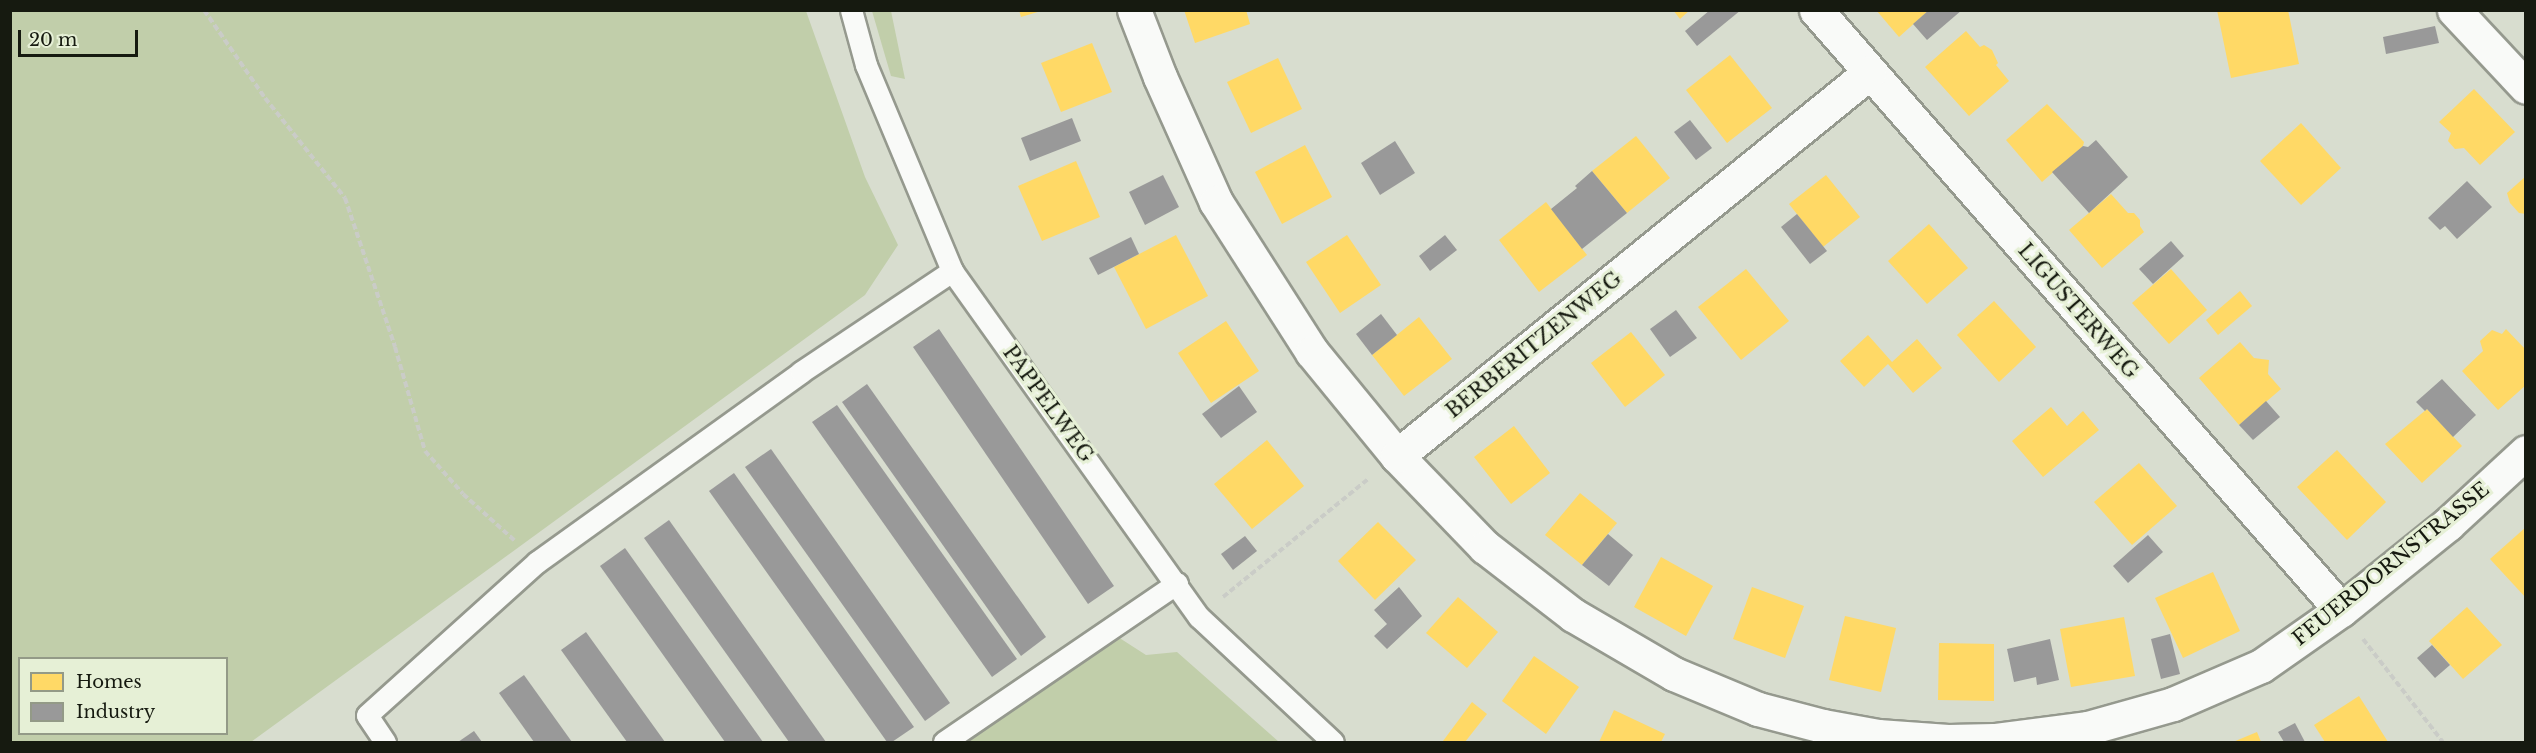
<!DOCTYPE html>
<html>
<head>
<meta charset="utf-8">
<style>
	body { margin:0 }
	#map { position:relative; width:2536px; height:753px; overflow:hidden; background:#d8ddcf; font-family:"Libre Baskerville",serif }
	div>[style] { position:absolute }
	.green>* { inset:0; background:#c1ceaa }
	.homes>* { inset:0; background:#ffd966 }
	.industry>* { inset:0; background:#999 }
	.path>* { height:4px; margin-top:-2px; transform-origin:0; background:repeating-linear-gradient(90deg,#caccc7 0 6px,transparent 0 9px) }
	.roads { filter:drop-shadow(2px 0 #95998e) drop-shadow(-2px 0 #95998e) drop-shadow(0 2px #95998e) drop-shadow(0 -2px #95998e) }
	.lane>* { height:21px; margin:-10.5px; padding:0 10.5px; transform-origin:10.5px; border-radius:10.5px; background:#f9faf8 }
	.street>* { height:33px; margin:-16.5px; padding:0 16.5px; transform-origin:16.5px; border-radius:16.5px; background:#f9faf8 }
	span { translate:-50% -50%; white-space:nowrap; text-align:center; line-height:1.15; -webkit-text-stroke:6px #e6f0d6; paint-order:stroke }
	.street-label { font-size:20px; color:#161a10 }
	.frame { position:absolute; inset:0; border:12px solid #161a10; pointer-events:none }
	.legend { position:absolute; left:18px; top:657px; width:210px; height:78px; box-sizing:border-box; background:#e6f0d6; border:2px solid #939a87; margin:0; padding:8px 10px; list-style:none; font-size:18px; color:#161a10 }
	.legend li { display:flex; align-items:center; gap:12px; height:30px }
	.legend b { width:30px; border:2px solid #939a87 }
	.scale { position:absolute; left:18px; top:30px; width:120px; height:27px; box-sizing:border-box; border:3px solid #161a10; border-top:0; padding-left:8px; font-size:18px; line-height:21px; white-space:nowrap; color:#161a10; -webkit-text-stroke:4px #e6f0d6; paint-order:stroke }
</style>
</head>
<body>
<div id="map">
	<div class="green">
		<div style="clip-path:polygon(evenodd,10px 11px,806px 11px,865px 177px,898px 245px,865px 295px,251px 742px,13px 742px,10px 739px,10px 11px,20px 658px,226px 658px,226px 734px,20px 734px,20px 658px)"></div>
		<div style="clip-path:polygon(872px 11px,891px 11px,905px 79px,891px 76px)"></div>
		<div style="clip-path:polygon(1118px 637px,1146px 655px,1177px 652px,1279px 742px,964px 742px)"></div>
	</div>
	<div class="homes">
		<div style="clip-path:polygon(1019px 10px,1041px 10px,1041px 11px,1021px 17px)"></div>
		<div style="clip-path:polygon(1184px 10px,1246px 10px,1250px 24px,1195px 43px)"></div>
		<div style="clip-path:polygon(1673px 10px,1690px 10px,1680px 19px)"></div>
		<div style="clip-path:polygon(1876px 10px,1929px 10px,1899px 37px)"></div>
		<div style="clip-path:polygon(2217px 10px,2288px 10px,2299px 64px,2231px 78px)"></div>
		<div style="clip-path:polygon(1966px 31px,1980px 47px,1984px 45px,1992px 50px,1998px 63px,1996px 65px,2009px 81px,1969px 116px,1925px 67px)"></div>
		<div style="clip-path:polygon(1092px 43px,1112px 92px,1061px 112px,1041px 63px)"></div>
		<div style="clip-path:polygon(1730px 55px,1772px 108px,1727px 143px,1686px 90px)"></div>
		<div style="clip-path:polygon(1278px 58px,1302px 109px,1251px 133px,1227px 82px)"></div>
		<div style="clip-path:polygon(2474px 89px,2515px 132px,2480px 165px,2464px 148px,2455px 149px,2448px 141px,2451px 133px,2439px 122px)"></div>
		<div style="clip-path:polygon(2047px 104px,2084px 142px,2083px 146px,2042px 182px,2006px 140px)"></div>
		<div style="clip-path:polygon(2301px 123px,2341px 168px,2301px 205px,2260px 161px)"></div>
		<div style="clip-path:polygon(1636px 136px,1670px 178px,1627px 213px,1592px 171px)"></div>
		<div style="clip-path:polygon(1305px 145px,1332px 197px,1282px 224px,1255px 172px)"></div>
		<div style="clip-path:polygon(1076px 161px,1100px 217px,1042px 241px,1018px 186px)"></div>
		<div style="clip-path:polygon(1826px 175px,1860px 217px,1823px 247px,1789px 204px)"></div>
		<div style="clip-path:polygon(2526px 176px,2526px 214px,2519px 213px,2510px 203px,2507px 193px)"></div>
		<div style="clip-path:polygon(2111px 194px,2128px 213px,2134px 213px,2140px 220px,2140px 226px,2144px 232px,2102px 268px,2069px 230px)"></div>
		<div style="clip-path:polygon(1546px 202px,1587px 255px,1539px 292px,1499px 240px)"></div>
		<div style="clip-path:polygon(1929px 224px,1968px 268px,1927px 304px,1888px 261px)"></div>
		<div style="clip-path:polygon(1176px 235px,1208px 296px,1146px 329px,1114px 267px)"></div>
		<div style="clip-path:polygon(1347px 235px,1381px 285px,1340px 313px,1306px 262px)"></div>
		<div style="clip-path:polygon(1746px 269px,1789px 321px,1741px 360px,1698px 307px)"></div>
		<div style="clip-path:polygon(2171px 269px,2207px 310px,2169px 344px,2132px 303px)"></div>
		<div style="clip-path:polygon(2240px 291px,2252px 306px,2218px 335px,2206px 320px)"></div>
		<div style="clip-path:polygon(1994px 301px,2036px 347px,1999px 382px,1957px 335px)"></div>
		<div style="clip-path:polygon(1419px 317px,1452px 359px,1404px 396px,1372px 355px)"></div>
		<div style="clip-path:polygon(1226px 321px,1259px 371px,1211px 403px,1178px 353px)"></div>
		<div style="clip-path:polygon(2506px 329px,2526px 350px,2526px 385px,2498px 410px,2462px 371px,2483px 351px,2480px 341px,2492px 330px,2502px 334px)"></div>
		<div style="clip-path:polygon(1631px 332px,1665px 375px,1625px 407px,1591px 363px)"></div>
		<div style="clip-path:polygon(1868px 335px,1892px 362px,1917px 339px,1942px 368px,1913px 393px,1888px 364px,1864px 387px,1840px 361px)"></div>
		<div style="clip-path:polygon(2240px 342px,2254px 358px,2269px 360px,2268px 374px,2281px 389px,2239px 425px,2199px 378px)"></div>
		<div style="clip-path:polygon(2051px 407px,2067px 426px,2083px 411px,2099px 430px,2043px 477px,2012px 441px)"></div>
		<div style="clip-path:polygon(2427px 409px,2462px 446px,2422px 483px,2385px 444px)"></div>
		<div style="clip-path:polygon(1514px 426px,1550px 473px,1511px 504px,1474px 457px)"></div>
		<div style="clip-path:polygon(1267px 440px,1304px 486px,1252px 529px,1214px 484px)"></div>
		<div style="clip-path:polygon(2337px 450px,2386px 502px,2347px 540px,2297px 487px)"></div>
		<div style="clip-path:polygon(2139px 463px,2177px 506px,2132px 545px,2094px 502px)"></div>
		<div style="clip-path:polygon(1580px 493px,1617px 523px,1582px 565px,1545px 535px)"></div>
		<div style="clip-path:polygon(1378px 522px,1416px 560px,1375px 600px,1338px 561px)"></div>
		<div style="clip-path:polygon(2526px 527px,2526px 598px,2490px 559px)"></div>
		<div style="clip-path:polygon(1661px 557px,1713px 586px,1686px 636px,1634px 607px)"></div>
		<div style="clip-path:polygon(2213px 572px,2240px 631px,2183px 658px,2155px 598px)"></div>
		<div style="clip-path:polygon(1752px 587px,1804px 606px,1785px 658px,1733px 639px)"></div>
		<div style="clip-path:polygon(1458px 597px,1498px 632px,1467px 668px,1426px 633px)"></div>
		<div style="clip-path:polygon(2467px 607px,2502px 645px,2463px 679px,2429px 641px)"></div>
		<div style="clip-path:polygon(1845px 616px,1896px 628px,1881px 692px,1829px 680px)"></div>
		<div style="clip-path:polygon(2124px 617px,2135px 676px,2071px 687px,2060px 629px)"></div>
		<div style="clip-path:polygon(1939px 643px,1994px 644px,1994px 701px,1938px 700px)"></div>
		<div style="clip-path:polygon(1534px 656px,1579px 687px,1546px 734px,1502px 701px)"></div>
		<div style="clip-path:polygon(2359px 696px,2388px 742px,2325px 742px,2314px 725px)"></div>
		<div style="clip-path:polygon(1472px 702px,1487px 714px,1465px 742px,1445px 742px,1443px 741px)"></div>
		<div style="clip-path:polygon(1614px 710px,1665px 734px,1661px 742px,1599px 742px)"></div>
		<div style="clip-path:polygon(2257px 732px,2261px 742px,2233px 742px)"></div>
	</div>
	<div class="industry">
		<div style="clip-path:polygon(1710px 10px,1741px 10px,1697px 46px,1685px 31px)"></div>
		<div style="clip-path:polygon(1929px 10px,1962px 10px,1927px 40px,1913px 24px)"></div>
		<div style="clip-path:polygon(2435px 26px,2439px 43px,2386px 54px,2383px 37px)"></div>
		<div style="clip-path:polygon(1072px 118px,1081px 141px,1030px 161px,1021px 138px)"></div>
		<div style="clip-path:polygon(1690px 120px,1712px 148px,1696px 160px,1674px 132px)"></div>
		<div style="clip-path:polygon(2096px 140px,2128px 177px,2089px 213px,2052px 172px,2083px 146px,2088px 147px)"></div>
		<div style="clip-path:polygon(1395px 141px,1415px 173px,1380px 195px,1361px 163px)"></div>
		<div style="clip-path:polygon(1592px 171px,1627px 213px,1582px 249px,1551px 209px,1577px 188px,1575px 186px)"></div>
		<div style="clip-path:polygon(1163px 175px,1179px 207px,1145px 225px,1129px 192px)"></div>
		<div style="clip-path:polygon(2467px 181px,2492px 207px,2457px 239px,2445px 226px,2440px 230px,2428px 218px)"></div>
		<div style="clip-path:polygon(1797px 214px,1827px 251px,1810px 264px,1781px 227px)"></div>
		<div style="clip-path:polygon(1445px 235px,1457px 250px,1430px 271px,1419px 256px)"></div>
		<div style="clip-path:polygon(1131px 237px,1139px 254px,1098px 275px,1089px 258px)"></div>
		<div style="clip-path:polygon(2171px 241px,2184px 256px,2153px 284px,2139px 269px)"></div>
		<div style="clip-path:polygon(1676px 310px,1697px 338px,1670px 357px,1650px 329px)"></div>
		<div style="clip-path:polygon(1381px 314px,1397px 335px,1372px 355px,1356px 334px)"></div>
		<div style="clip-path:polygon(939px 329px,1114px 586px,1088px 604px,913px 347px)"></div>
		<div style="clip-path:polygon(2442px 379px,2476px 415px,2453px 437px,2427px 409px,2425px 411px,2416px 402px)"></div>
		<div style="clip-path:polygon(867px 384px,1046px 637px,1021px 656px,842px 402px)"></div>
		<div style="clip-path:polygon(1239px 386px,1257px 412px,1221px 438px,1202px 414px)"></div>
		<div style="clip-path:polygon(2266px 401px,2280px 417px,2253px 440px,2239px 425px)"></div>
		<div style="clip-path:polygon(837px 405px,1017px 659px,992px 677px,812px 422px)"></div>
		<div style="clip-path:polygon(771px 449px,950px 703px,925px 721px,745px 467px)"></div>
		<div style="clip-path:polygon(734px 473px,914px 727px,892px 742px,887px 742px,709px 491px)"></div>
		<div style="clip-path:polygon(669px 520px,826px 742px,789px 742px,644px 538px)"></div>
		<div style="clip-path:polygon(1608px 534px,1633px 555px,1609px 586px,1582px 565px)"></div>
		<div style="clip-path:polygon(2148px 535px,2163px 552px,2128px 583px,2113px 566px)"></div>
		<div style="clip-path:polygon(1245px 536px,1257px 551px,1233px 570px,1221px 554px)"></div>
		<div style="clip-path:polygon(625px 548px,763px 742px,725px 742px,600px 566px)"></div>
		<div style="clip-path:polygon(1399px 587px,1422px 616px,1387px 649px,1374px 636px,1387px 624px,1374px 610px)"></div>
		<div style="clip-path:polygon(586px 632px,665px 742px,627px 742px,561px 650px)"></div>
		<div style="clip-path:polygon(2170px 634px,2180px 674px,2161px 679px,2151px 639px)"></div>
		<div style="clip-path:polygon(2050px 639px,2059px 680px,2037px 685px,2036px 677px,2014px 682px,2007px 649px)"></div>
		<div style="clip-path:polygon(2432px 645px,2450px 665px,2435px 678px,2417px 658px)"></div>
		<div style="clip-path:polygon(524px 675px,572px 742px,534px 742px,499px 693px)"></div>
		<div style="clip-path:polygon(2295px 723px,2305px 742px,2284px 742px,2278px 732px)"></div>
		<div style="clip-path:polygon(474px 731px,482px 742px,458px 742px)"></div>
	</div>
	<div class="path">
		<div style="left:204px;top:10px;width:107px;rotate:55.3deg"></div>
		<div style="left:265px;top:98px;width:128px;rotate:51.3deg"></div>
		<div style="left:345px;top:198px;width:157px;rotate:71.4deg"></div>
		<div style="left:395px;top:347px;width:108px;rotate:73.9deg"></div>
		<div style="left:425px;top:451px;width:57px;rotate:48.5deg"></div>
		<div style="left:463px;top:494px;width:69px;rotate:42deg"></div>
		<div style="left:1223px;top:597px;width:187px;rotate:-39.1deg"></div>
		<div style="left:2363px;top:639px;width:130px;rotate:52.2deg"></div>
	</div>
	<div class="roads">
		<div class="lane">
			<div style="left:851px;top:10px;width:57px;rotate:74.7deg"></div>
			<div style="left:866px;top:65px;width:223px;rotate:67.3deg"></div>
			<div style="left:952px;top:271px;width:425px;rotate:54.5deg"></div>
			<div style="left:1199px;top:617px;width:183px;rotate:43deg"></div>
			<div style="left:385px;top:742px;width:32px;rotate:-124deg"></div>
			<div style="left:367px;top:715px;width:229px;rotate:-42deg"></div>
			<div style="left:537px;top:562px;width:325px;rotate:-35.7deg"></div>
			<div style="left:801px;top:372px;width:182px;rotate:-33.8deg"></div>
			<div style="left:944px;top:742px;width:282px;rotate:-34.3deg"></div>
		</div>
		<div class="street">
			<div style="left:1134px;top:10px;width:72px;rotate:68.8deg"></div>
			<div style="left:1160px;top:77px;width:137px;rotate:65.9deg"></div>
			<div style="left:1216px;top:202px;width:178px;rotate:57.4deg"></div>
			<div style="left:1312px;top:352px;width:134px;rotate:50.7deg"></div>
			<div style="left:1397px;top:456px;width:127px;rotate:46deg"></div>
			<div style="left:1485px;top:547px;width:111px;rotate:37.7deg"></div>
			<div style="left:1573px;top:615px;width:117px;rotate:30.3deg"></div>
			<div style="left:1674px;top:674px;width:91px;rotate:22.6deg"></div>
			<div style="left:1758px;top:709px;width:67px;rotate:14.7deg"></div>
			<div style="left:1823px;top:726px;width:56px;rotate:10.3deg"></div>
			<div style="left:1878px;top:736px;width:70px;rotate:4.1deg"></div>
			<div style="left:1948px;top:741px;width:46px;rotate:-1.2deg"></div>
			<div style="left:1994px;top:740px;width:95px;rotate:-7.3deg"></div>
			<div style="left:2088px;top:728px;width:88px;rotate:-15.8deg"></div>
			<div style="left:2173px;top:704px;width:96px;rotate:-23.4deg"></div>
			<div style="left:2261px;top:666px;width:98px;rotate:-35deg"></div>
			<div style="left:2341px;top:610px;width:137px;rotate:-38.8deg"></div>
			<div style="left:2448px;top:524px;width:106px;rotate:-42.7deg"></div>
			<div style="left:1816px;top:10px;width:797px;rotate:48.81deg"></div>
			<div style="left:2454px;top:10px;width:105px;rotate:46.9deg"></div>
			<div style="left:1397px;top:456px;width:608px;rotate:-39.06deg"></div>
		</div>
	</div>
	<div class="street-label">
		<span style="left:2078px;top:311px;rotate:49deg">LIGUSTERWEG</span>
		<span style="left:1534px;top:345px;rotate:-39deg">BERBERITZENWEG</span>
		<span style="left:1048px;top:404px;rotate:54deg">PAPPELWEG</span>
		<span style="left:2391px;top:564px;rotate:-39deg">FEUERDORNSTRASSE</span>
	</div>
	<div class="frame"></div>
	<ul class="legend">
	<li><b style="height:16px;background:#ffd966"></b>Homes</li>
	<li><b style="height:16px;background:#999"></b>Industry</li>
	</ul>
	<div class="scale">20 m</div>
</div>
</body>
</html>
